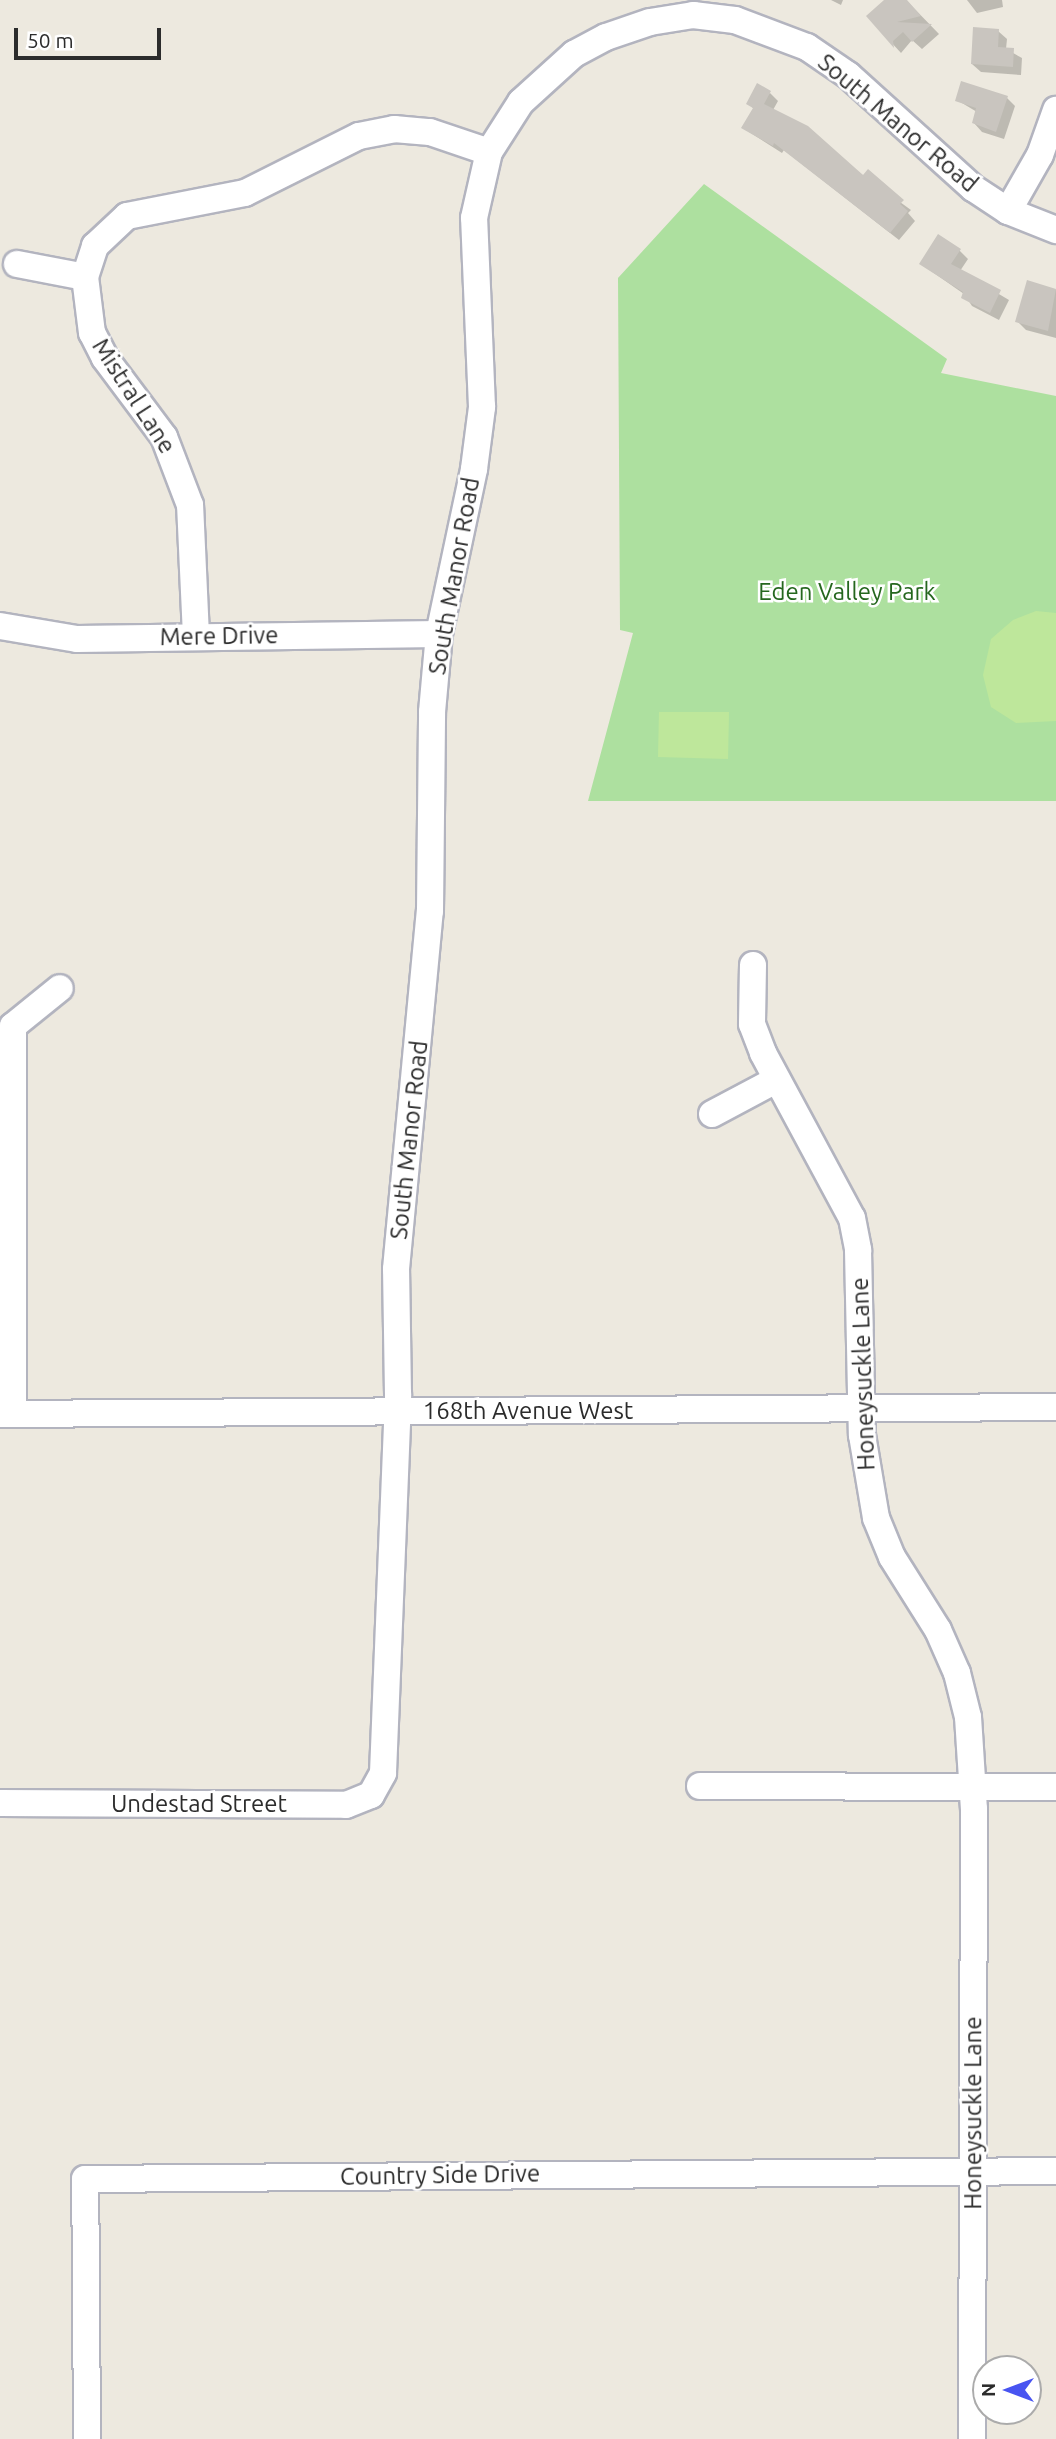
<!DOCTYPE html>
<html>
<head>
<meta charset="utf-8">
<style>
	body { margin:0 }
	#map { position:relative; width:1056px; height:2439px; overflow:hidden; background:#ede9df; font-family:Ubuntu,sans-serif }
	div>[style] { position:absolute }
	.green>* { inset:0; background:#ade09f }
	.pitch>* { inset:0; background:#bee79b }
	.shadow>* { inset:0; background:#0003 }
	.building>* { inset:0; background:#c9c5bf }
	.roads { filter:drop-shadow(2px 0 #b3b4bf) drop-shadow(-2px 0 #b3b4bf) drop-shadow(0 2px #b3b4bf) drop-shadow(0 -2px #b3b4bf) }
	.minor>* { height:26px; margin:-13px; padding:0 13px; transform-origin:13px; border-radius:13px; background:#fff }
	span { translate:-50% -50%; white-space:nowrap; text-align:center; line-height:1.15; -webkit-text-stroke:5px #fff; paint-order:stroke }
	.street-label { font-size:24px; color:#2c2c2c }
	.park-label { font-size:24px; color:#25671e }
	.north { position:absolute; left:972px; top:2355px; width:70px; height:70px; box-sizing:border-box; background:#fff; border:2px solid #ababab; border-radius:50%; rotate:270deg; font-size:19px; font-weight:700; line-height:28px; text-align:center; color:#2c2c2c }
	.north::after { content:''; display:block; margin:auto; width:24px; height:32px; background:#4854f1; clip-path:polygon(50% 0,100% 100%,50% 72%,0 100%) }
	.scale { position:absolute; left:14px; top:28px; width:147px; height:32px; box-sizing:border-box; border:4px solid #2c2c2c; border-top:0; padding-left:9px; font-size:21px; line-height:24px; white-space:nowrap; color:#2c2c2c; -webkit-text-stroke:5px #fff; paint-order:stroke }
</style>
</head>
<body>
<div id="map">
	<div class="green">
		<div style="clip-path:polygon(704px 184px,947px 359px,941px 373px,1056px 396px,1056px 801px,588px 801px,633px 633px,620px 630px,618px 278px)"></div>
	</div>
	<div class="pitch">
		<div style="clip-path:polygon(1036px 611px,1056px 613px,1056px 721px,1016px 723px,991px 707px,983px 675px,991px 639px,1013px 620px)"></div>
		<div style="clip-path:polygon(659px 712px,729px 712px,728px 759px,658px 757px)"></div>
	</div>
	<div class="shadow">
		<div style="clip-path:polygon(831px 0,843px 0,841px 5px)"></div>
		<div style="clip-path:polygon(887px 0,906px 0,939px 34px,922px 49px,912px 40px,901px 53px,868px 17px)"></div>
		<div style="clip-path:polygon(967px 0,1002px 0,1003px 7px,977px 13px)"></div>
		<div style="clip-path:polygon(998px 31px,1007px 39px,1006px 49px,1022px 58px,1021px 75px,981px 72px,972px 64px)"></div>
		<div style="clip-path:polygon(770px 93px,778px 101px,773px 110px,911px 210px,908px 213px,915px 221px,899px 240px,784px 150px,782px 153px,743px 128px,754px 109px,748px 103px)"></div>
		<div style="clip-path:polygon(1007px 98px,1015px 106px,1004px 139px,982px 132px,974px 123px,977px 112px,957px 100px)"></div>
		<div style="clip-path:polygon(959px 250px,968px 259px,960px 271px,1009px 300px,999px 320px,972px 306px,964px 294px,921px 264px)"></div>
		<div style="clip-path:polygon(1028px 283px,1056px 290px,1056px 338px,1026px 330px,1017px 321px)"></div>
	</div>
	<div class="building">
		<div style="clip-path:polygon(884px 0,907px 0,921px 16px,897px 22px,932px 24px,912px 42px,903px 32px,893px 41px,894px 48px,866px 16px)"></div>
		<div style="clip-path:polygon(973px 27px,999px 29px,998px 47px,1014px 48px,1013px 67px,971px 64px)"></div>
		<div style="clip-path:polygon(961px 81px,1008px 96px,996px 132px,972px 123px,976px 108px,955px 101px)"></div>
		<div style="clip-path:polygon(757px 83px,771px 91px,764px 104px,808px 126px,863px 175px,868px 169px,904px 200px,900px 204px,908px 211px,890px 233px,774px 143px,773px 146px,741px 128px,753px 108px,746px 104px)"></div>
		<div style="clip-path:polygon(938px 234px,961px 249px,951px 264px,1001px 290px,990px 313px,961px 298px,963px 292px,919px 264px)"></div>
		<div style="clip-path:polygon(1027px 280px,1056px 289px,1048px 331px,1015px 322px)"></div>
	</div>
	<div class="roads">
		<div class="minor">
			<div style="left:1008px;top:211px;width:64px;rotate:-60.3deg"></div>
			<div style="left:1040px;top:155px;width:48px;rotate:-70.4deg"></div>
			<div style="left:17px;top:264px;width:69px;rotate:10.8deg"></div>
			<div style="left:0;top:626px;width:78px;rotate:9.6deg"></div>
			<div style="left:77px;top:639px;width:362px;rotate:-0.8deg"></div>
			<div style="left:196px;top:636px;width:131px;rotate:-92.6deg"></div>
			<div style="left:190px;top:505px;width:73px;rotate:-110.9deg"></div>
			<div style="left:164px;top:437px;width:99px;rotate:-126.8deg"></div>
			<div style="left:105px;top:358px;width:28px;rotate:-117deg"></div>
			<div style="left:92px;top:333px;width:56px;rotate:-97.1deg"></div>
			<div style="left:85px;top:277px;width:33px;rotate:-72deg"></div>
			<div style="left:95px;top:246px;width:44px;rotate:-43.2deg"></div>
			<div style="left:127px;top:216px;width:120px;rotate:-11deg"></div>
			<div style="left:245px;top:193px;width:127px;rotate:-26.6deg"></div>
			<div style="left:359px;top:136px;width:36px;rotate:-11deg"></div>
			<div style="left:394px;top:129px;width:36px;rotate:5deg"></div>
			<div style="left:430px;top:132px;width:62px;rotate:18.7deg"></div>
			<div style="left:753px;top:965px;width:59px;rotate:91deg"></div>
			<div style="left:752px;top:1024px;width:31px;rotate:69deg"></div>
			<div style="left:763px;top:1053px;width:187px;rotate:61.7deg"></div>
			<div style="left:852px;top:1218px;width:33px;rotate:79deg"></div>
			<div style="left:858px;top:1250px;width:185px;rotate:88.8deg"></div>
			<div style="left:862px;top:1435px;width:84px;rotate:80.4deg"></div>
			<div style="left:876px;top:1518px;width:42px;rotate:67.7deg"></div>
			<div style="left:892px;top:1557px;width:86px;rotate:57.8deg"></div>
			<div style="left:938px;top:1630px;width:47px;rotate:66.2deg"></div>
			<div style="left:957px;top:1673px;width:45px;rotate:76deg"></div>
			<div style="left:968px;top:1717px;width:92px;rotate:86.3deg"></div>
			<div style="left:974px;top:1809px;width:630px;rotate:90.18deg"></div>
			<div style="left:13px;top:1026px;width:388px;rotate:90deg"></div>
			<div style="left:13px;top:1026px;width:60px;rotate:-39deg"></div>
			<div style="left:712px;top:1114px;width:70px;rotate:-28deg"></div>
			<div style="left:0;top:1414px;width:1056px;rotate:-0.38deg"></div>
			<div style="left:700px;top:1786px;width:356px;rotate:0.2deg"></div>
			<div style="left:0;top:1803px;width:346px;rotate:0.3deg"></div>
			<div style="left:346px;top:1805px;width:27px;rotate:-22deg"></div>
			<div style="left:371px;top:1795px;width:25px;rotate:-61deg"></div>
			<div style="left:383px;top:1773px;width:379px;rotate:-87.7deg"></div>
			<div style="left:398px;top:1394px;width:125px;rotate:-90.9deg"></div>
			<div style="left:396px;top:1269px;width:360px;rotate:-84.6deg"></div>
			<div style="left:430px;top:911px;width:199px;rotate:-89.4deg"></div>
			<div style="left:432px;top:712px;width:78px;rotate:-84.9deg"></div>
			<div style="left:439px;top:634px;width:169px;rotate:-78deg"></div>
			<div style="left:474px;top:469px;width:63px;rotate:-82.6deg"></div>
			<div style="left:482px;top:407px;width:189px;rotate:-92.4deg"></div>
			<div style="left:474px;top:218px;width:68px;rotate:-77.2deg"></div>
			<div style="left:489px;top:152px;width:59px;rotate:-57.4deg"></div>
			<div style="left:521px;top:102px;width:72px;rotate:-42.2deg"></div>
			<div style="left:574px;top:54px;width:36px;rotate:-28deg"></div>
			<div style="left:606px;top:37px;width:46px;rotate:-18.8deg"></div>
			<div style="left:650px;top:22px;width:44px;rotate:-9.2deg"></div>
			<div style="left:693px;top:15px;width:42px;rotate:6.8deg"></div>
			<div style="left:735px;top:20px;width:77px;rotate:20.6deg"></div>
			<div style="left:807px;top:47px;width:50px;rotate:34.3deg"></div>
			<div style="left:848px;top:75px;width:169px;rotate:42.1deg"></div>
			<div style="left:973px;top:188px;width:42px;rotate:33.3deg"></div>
			<div style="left:1008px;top:211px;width:52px;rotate:21.6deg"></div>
			<div style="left:87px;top:2439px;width:260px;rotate:-90.4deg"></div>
			<div style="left:85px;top:2179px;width:971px;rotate:-0.47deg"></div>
		</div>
	</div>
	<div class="street-label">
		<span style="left:898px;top:123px;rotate:40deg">South Manor Road</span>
		<span style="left:134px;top:396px;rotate:57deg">Mistral Lane</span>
		<span style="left:454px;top:576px;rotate:-80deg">South Manor Road</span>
		<span style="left:219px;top:636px;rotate:-1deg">Mere Drive</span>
		<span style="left:409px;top:1140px;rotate:-84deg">South Manor Road</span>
		<span style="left:863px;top:1374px;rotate:-92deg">Honeysuckle Lane</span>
		<span style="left:528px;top:1411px">168th Avenue West</span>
		<span style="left:199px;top:1804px">Undestad Street</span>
		<span style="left:973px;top:2113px;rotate:-90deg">Honeysuckle Lane</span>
		<span style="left:440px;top:2175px;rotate:-1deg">Country Side Drive</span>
	</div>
	<div class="park-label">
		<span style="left:847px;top:592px">Eden Valley Park</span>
	</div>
	<div class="north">N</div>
	<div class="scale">50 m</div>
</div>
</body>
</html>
